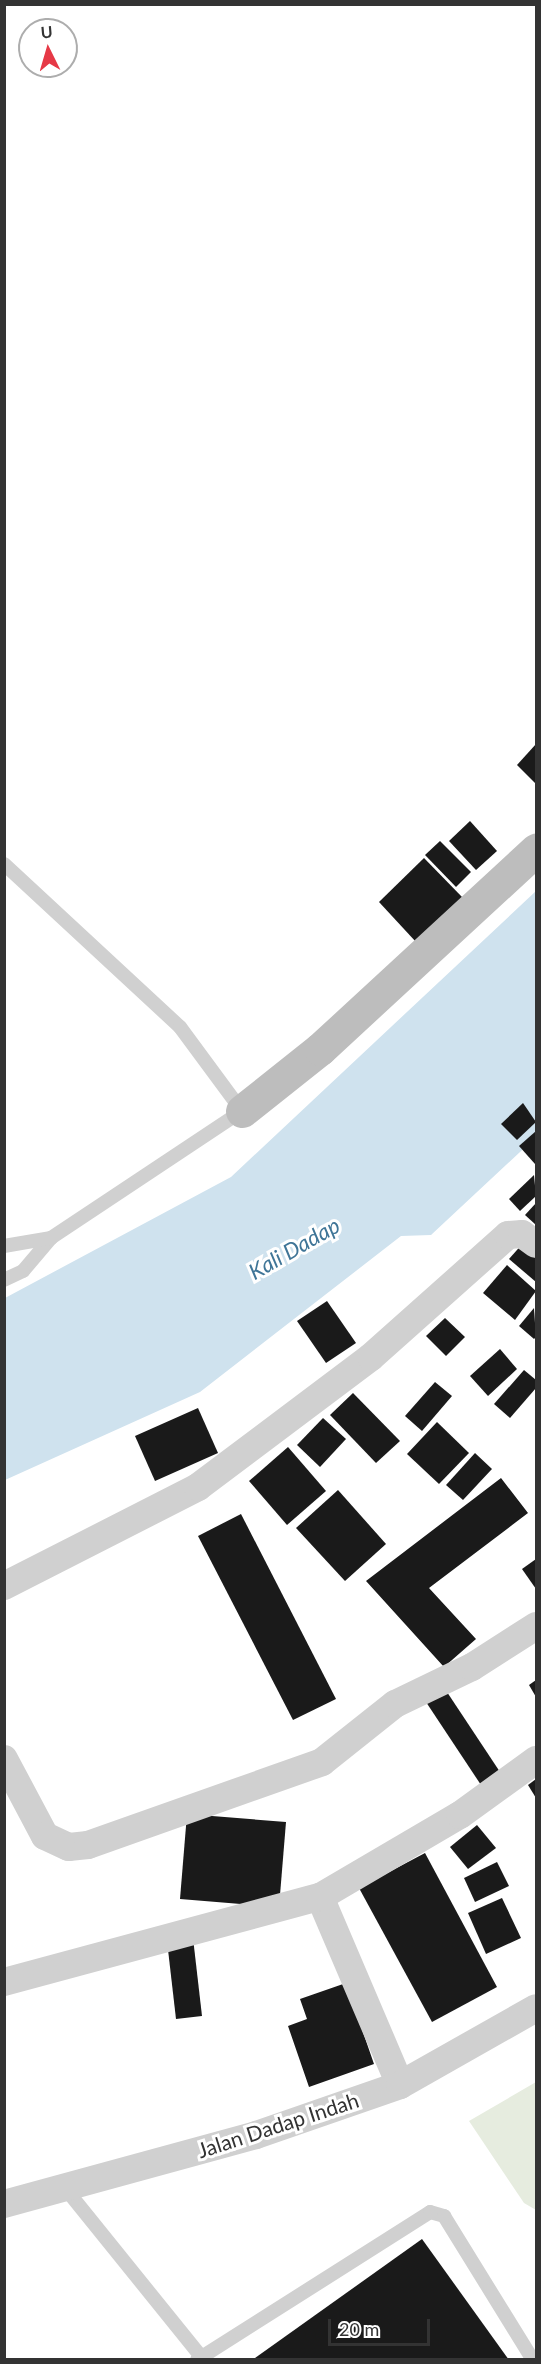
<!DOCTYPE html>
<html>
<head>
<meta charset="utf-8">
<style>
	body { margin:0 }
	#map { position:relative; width:541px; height:2364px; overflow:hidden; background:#fff; font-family:Lato,sans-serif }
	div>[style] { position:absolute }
	.green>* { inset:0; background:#e6ecdf }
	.water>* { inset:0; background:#cfe2ee }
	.building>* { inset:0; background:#1a1a1a }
	.lane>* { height:14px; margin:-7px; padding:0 7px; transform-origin:7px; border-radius:7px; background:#d0d0d0 }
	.street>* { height:28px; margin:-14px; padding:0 14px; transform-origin:14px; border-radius:14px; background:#d0d0d0 }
	.secondary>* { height:33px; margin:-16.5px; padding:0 16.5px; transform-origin:16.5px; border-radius:16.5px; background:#bdbdbd }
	span { translate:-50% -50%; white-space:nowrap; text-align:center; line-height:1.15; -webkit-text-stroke:6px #fff; paint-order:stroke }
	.street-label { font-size:21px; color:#333 }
	.water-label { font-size:22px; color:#3f7597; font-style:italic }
	.frame { position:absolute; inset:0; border:6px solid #333; pointer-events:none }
	.north { position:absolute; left:18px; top:18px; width:60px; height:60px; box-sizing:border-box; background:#fff; border:2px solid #adadad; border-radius:50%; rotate:355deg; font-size:16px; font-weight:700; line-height:24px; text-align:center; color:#333 }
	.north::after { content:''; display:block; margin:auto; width:21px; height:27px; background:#e63946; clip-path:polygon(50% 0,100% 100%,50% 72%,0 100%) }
	.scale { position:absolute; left:328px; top:2319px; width:102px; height:27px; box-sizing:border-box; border:3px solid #333; border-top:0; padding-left:8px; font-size:18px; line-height:21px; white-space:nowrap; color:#333; -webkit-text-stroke:4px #fff; paint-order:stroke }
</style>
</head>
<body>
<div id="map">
	<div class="green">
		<div style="clip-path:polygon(536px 2082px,536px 2210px,524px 2203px,469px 2121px)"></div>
	</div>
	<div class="water">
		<div style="clip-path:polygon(536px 891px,536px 1137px,431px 1235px,401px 1236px,200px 1392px,5px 1480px,5px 1298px,231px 1177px)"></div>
	</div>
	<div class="building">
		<div style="clip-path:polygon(536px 744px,536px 784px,517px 765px)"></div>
		<div style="clip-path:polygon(470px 821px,497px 851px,476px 870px,449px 841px)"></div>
		<div style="clip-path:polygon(440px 841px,471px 872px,456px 887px,425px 855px)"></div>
		<div style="clip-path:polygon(424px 858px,463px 898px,416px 942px,379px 902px)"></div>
		<div style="clip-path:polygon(523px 1103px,536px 1122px,517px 1140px,501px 1124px)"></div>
		<div style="clip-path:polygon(536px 1131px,536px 1163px,535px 1164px,519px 1146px)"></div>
		<div style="clip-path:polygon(534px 1175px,536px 1196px,520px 1211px,509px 1199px)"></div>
		<div style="clip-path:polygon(536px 1203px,536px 1225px,525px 1215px)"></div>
		<div style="clip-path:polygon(524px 1242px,536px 1253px,536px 1282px,509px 1259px)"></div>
		<div style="clip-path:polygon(507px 1265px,536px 1291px,515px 1320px,483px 1293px)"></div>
		<div style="clip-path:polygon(327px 1301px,356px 1343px,326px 1363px,297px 1321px)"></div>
		<div style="clip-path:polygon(534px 1308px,536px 1337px,534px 1339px,519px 1326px)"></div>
		<div style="clip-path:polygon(445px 1318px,465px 1337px,446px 1356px,426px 1336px)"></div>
		<div style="clip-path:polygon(500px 1349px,517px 1369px,488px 1396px,470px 1376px)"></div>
		<div style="clip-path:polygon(524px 1370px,536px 1380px,536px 1388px,510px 1418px,494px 1404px)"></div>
		<div style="clip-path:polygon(435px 1382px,452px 1396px,422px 1431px,405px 1416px)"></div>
		<div style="clip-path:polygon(353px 1393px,400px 1441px,376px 1463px,330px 1415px)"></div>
		<div style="clip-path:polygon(198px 1408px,218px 1453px,155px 1481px,135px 1436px)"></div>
		<div style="clip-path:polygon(323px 1418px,346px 1439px,320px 1467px,297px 1445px)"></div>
		<div style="clip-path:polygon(437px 1422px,469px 1453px,439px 1484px,407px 1454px)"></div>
		<div style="clip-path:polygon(288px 1447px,326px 1491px,287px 1525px,249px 1481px)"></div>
		<div style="clip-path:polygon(475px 1453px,492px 1469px,463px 1500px,446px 1485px)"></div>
		<div style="clip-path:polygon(501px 1478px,528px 1513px,429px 1588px,476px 1639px,444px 1667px,366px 1581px)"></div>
		<div style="clip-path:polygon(338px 1490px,386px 1544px,345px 1581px,296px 1528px)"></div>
		<div style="clip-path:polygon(241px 1514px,336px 1699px,293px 1720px,198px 1536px)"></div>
		<div style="clip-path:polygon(536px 1559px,536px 1589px,522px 1569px)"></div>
		<div style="clip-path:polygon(536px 1680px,536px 1697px,529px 1685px)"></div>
		<div style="clip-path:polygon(443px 1686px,500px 1772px,481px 1785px,424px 1699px)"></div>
		<div style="clip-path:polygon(536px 1779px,536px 1798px,528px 1785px)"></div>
		<div style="clip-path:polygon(187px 1814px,286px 1822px,279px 1907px,180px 1899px)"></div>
		<div style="clip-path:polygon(477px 1825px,496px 1848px,468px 1869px,450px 1847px)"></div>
		<div style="clip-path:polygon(425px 1853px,497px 1987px,432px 2022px,359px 1888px)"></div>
		<div style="clip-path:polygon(497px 1862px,509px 1886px,475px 1902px,464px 1878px)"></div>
		<div style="clip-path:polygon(502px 1898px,521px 1938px,486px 1954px,468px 1913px)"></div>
		<div style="clip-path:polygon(193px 1938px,202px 2016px,176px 2019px,167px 1941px)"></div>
		<div style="clip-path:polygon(346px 1983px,374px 2064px,309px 2087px,288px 2026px,307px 2019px,300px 1999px)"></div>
		<div style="clip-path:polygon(422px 2239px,509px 2360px,256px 2360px,255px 2358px)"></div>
	</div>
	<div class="lane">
		<div style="left:4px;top:864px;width:240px;rotate:42.8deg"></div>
		<div style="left:180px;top:1027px;width:104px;rotate:53.6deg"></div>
		<div style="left:242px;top:1111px;width:229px;rotate:146.4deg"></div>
		<div style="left:51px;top:1238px;width:43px;rotate:130.3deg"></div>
		<div style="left:23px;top:1271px;width:21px;rotate:155deg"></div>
		<div style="left:4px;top:1246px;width:48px;rotate:-9.7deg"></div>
		<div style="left:65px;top:2188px;width:221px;rotate:51.1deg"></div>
		<div style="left:197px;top:2360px;width:276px;rotate:-32.4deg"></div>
		<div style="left:430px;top:2212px;width:15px;rotate:16deg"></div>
		<div style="left:444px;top:2216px;width:169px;rotate:58.3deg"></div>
	</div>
	<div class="street">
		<div style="left:4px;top:1586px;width:218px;rotate:-27deg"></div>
		<div style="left:198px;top:1487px;width:216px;rotate:-36.9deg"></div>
		<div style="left:371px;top:1357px;width:183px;rotate:-41.7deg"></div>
		<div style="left:508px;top:1235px;width:14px;rotate:-4deg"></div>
		<div style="left:522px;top:1234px;width:17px;rotate:36deg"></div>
		<div style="left:4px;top:1759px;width:87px;rotate:62deg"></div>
		<div style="left:45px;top:1836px;width:26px;rotate:25deg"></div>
		<div style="left:69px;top:1847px;width:19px;rotate:-6deg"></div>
		<div style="left:88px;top:1845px;width:248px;rotate:-19.5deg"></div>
		<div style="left:322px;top:1762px;width:93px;rotate:-38.5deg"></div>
		<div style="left:395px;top:1704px;width:85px;rotate:-25.7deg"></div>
		<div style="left:472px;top:1667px;width:76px;rotate:-32.6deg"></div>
		<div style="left:320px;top:1897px;width:204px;rotate:66.9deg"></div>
		<div style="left:4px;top:1982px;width:327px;rotate:-15.1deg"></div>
		<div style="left:320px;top:1897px;width:162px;rotate:-30.4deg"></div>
		<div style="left:460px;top:1815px;width:94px;rotate:-35.9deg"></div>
		<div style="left:4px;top:2204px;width:261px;rotate:-15.3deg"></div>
		<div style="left:256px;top:2135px;width:152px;rotate:-19.1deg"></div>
		<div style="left:400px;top:2085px;width:156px;rotate:-29.5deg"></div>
	</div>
	<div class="secondary">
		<div style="left:242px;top:1111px;width:100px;rotate:-38.5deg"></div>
		<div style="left:320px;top:1049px;width:294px;rotate:-42.7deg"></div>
	</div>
	<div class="street-label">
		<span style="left:278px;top:2125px;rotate:-18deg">Jalan Dadap Indah</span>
	</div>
	<div class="water-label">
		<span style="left:294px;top:1248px;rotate:-30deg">Kali Dadap</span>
	</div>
	<div class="frame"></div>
	<div class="north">U</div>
	<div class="scale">20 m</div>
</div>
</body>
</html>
